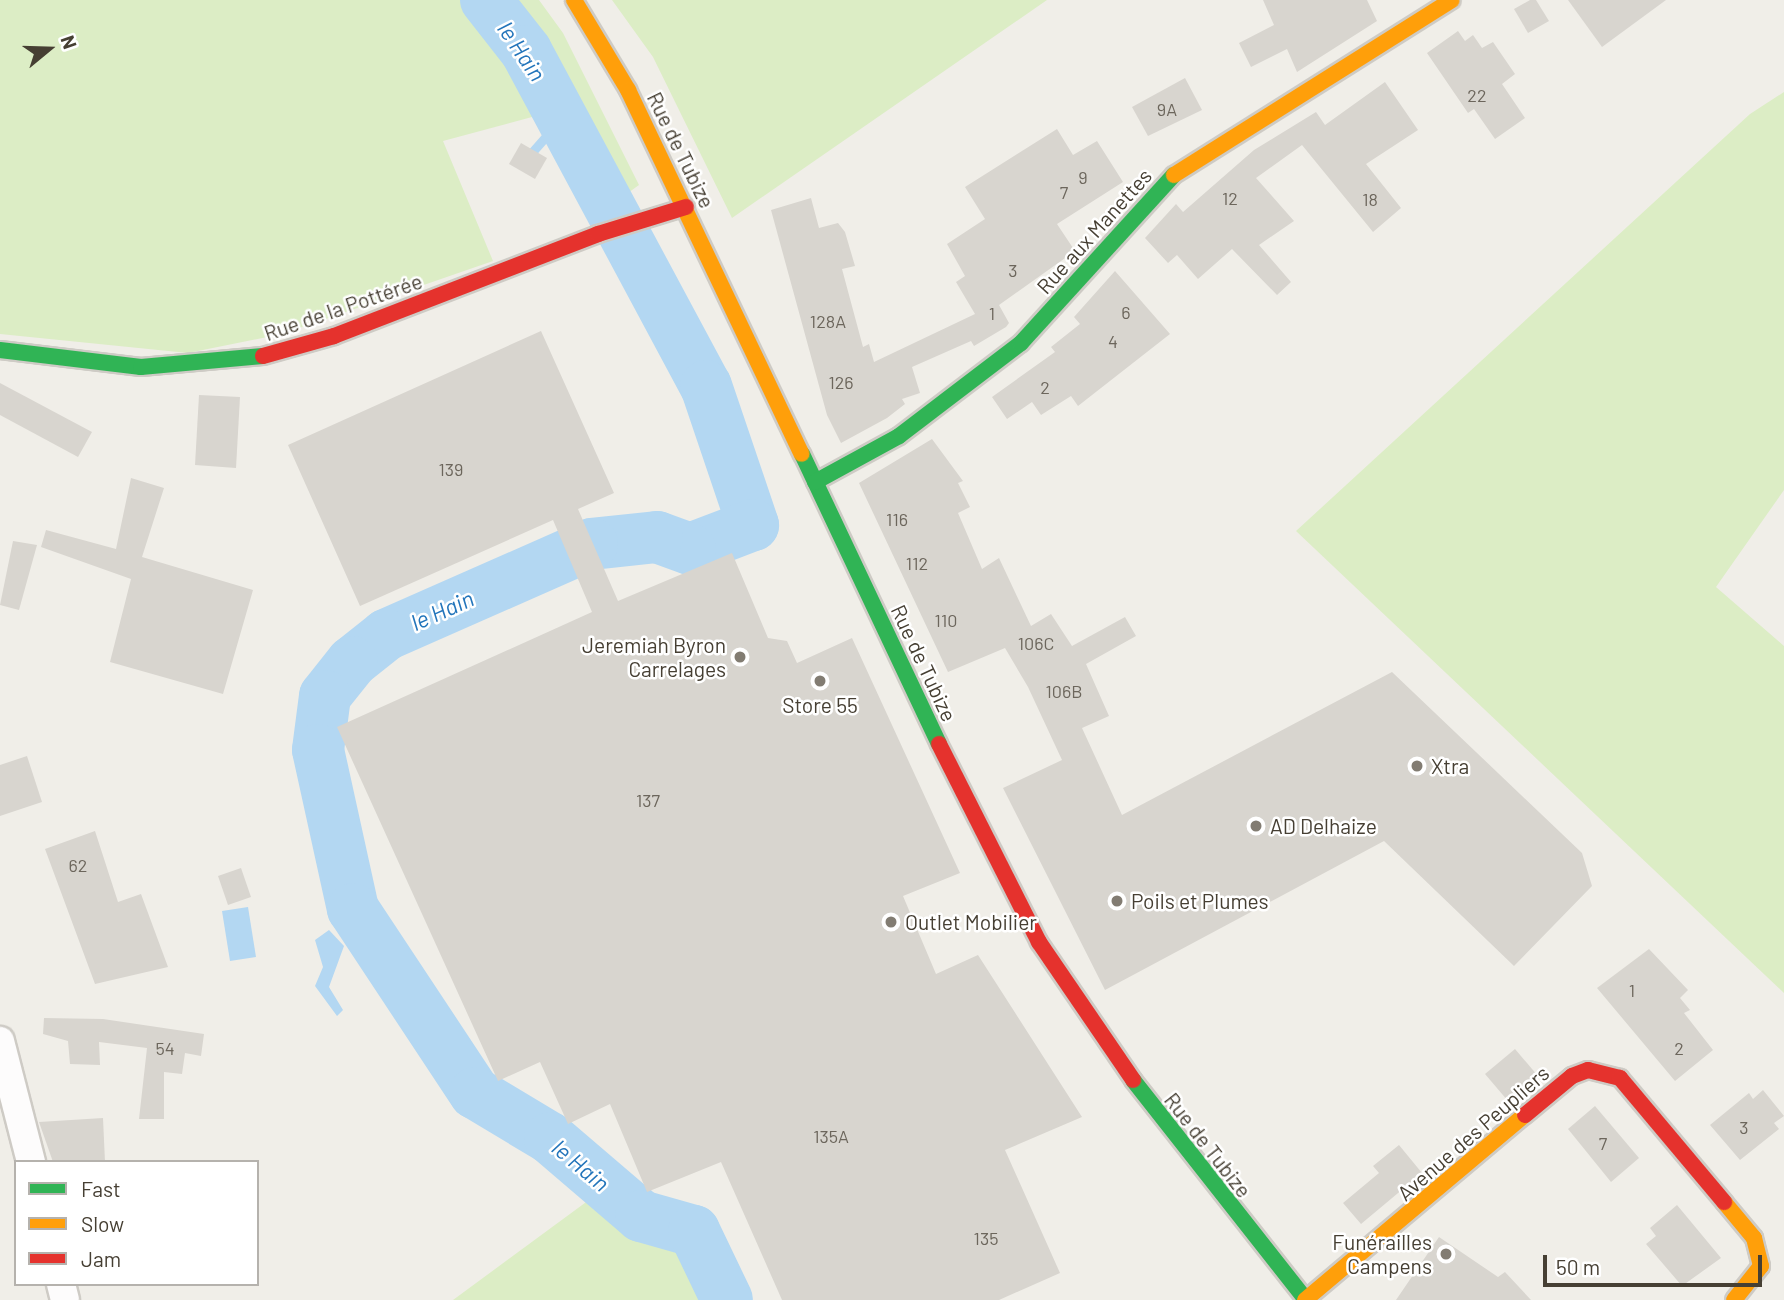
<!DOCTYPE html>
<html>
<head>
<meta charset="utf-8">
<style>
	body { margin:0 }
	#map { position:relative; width:1784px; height:1300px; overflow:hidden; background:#f0eee8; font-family:Barlow,sans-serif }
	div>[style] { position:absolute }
	.green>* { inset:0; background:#dcedc5 }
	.water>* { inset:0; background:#b3d7f2 }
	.stream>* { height:9px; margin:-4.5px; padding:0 4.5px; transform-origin:4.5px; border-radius:4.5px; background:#b3d7f2 }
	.river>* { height:52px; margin:-26px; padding:0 26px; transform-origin:26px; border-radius:26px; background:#b3d7f2 }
	.building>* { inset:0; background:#d8d5cf }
	.roads { filter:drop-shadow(2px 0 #cecbc5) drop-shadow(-2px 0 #cecbc5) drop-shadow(0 2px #cecbc5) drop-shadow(0 -2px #cecbc5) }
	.street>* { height:28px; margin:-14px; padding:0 14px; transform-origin:14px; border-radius:14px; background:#fdfcfc }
	.fast>* { height:16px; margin:-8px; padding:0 8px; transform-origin:8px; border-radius:8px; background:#30b455 }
	.slow>* { height:16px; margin:-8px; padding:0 8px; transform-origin:8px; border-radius:8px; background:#ff9f0a }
	.jam>* { height:16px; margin:-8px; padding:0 8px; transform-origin:8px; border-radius:8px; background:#e5322d }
	.dots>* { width:19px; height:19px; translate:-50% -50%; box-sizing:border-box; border:4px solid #fff; border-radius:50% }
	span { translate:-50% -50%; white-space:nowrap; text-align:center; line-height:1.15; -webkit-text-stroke:5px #fff; paint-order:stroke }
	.number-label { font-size:18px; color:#6c665c }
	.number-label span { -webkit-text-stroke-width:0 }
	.street-label { font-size:21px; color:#463f33 }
	.poi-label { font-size:21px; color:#463f33 }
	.right { translate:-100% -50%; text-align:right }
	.left { translate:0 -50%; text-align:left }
	.water-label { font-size:23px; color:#2375bb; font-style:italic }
	.legend { position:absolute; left:14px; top:1160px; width:245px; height:126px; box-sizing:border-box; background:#fff; border:2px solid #b5b2ad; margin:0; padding:9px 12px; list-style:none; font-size:21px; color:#463f33 }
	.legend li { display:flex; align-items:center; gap:14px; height:35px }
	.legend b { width:35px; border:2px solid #b5b2ad }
	.north { position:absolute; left:14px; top:14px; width:70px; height:70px; -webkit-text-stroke:5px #fff; paint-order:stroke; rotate:71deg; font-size:19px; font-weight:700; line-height:28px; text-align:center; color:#463f33 }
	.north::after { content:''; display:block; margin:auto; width:24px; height:32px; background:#463f33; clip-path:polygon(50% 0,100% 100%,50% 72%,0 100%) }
	.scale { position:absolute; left:1543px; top:1255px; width:219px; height:32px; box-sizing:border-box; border:4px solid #463f33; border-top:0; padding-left:9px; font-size:21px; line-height:24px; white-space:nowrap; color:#463f33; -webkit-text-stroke:5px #fff; paint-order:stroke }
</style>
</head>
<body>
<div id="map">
	<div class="green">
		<div style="clip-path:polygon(0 0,539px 0,563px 33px,639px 185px,614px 203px,569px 107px,443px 141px,493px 261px,282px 334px,188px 353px,0 334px)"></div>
		<div style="clip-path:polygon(612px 0,1047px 0,732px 218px,653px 57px)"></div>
		<div style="clip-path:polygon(1784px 92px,1784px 490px,1716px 587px,1784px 646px,1784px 993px,1296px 531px,1750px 114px)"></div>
		<div style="clip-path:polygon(593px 1197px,625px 1226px,685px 1251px,706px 1300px,453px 1300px)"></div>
	</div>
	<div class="water">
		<div style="clip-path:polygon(248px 907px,256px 957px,230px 961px,222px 911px)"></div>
		<div style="clip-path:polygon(329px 930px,344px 946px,329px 987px,343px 1010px,337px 1016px,315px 986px,323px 967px,315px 940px)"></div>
	</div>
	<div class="stream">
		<div style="left:533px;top:151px;width:44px;rotate:-48.7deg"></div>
	</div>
	<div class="river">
		<div style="left:486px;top:0;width:65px;rotate:51.9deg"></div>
		<div style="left:526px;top:51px;width:380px;rotate:61.8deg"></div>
		<div style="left:706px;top:386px;width:147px;rotate:71.3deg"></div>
		<div style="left:753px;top:525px;width:67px;rotate:159.1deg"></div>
		<div style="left:690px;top:549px;width:35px;rotate:-160deg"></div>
		<div style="left:657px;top:537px;width:65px;rotate:173.9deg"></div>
		<div style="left:592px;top:544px;width:225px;rotate:156.2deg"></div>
		<div style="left:386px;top:635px;width:43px;rotate:141.5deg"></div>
		<div style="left:352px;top:662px;width:43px;rotate:128.5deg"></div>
		<div style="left:325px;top:696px;width:54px;rotate:97.4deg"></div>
		<div style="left:318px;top:750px;width:163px;rotate:77.6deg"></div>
		<div style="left:353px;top:909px;width:221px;rotate:56.5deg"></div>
		<div style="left:475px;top:1093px;width:87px;rotate:31deg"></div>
		<div style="left:550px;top:1138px;width:120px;rotate:40.6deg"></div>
		<div style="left:641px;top:1216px;width:55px;rotate:15.8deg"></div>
		<div style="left:694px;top:1231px;width:76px;rotate:64.4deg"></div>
	</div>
	<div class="building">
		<div style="clip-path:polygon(1263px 0,1367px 0,1377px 21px,1297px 72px,1287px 49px,1251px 67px,1239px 43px,1274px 25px)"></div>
		<div style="clip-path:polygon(1530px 0,1536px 0,1549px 21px,1528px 33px,1514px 9px)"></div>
		<div style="clip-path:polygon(1568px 0,1666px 0,1602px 47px)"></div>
		<div style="clip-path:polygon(1458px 31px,1465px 41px,1473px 35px,1482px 48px,1493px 42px,1515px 74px,1502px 84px,1525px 118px,1495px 139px,1474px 109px,1468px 113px,1427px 53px)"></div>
		<div style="clip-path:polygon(1185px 78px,1202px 110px,1148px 136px,1132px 107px)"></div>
		<div style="clip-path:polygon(1385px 82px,1418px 130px,1366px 164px,1401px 208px,1373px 232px,1302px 145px,1256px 178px,1294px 221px,1259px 245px,1291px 282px,1277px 295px,1232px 249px,1198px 279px,1177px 255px,1168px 263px,1145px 238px,1176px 204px,1183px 212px,1254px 150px,1316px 112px,1325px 125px)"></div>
		<div style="clip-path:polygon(1057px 129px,1073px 155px,1097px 141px,1123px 182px,1057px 224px,1075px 251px,999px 305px,1009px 323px,1006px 327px,974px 346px,971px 341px,912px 367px,920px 393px,902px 399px,905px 404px,887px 418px,841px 443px,827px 415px,771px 210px,811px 198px,819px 228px,838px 223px,845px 232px,855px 266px,842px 269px,863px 347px,869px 344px,874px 362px,975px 314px,956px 282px,965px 276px,947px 244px,985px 219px,965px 187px)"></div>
		<div style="clip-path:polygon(521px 143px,547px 158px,535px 179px,509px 164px)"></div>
		<div style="clip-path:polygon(1115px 271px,1170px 334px,1078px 406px,1071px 396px,1041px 415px,1032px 402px,1007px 419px,992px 397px,1055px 352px,1051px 347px,1080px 324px,1074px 317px)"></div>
		<div style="clip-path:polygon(541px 331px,614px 493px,578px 509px,618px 601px,732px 553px,768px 638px,787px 641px,797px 663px,852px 638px,960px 873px,903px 896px,936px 974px,978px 955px,1082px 1117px,1005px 1150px,1060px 1273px,999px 1300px,782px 1300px,721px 1162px,647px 1192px,610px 1104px,568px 1124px,540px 1062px,498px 1081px,337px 727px,592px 612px,553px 520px,360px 606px,288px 445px)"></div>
		<div style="clip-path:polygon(0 383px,92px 432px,78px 457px,0 415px)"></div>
		<div style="clip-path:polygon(199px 395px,240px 397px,236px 468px,195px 465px)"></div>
		<div style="clip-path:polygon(932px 439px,963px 481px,958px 483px,970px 507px,958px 513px,982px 569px,999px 558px,1031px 626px,1051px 614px,1072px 646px,1125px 617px,1136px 636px,1086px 664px,1109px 716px,1082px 728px,1122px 815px,1392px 672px,1582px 853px,1592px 886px,1514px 966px,1384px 841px,1105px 990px,1003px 788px,1062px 760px,1028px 687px,1005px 648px,948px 672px,859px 483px)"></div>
		<div style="clip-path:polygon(131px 478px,164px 488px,142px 557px,253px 590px,223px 694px,110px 662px,131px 579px,41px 547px,46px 530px,116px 549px)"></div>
		<div style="clip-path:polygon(13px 541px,37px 545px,19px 610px,0 605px)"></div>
		<div style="clip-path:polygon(27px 756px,42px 802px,0 816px,0 765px)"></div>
		<div style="clip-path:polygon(95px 831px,118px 902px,141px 894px,168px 967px,95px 984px,45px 849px)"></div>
		<div style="clip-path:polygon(241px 868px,251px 897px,228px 905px,218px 876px)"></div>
		<div style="clip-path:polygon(1649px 949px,1688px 990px,1680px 998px,1690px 1010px,1684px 1013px,1713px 1050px,1675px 1081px,1597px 988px)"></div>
		<div style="clip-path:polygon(44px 1018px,103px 1019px,204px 1034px,201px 1056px,185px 1053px,182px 1074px,164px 1072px,164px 1119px,139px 1119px,147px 1048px,99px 1042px,100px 1065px,70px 1064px,68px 1041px,43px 1034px)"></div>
		<div style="clip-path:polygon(1515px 1049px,1538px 1076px,1508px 1101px,1485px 1074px)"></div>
		<div style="clip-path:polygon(1763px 1090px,1784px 1116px,1774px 1123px,1779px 1129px,1740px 1160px,1710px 1125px,1749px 1093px,1753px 1099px)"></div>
		<div style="clip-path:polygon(1595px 1106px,1639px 1158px,1611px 1182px,1568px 1129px)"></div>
		<div style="clip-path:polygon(103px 1118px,105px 1162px,53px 1162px,39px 1122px)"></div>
		<div style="clip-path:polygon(1399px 1145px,1422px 1173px,1361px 1224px,1343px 1203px,1379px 1173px,1373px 1166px)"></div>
		<div style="clip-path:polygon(1677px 1205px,1721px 1258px,1682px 1286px,1646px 1244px,1656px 1236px,1650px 1228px)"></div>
		<div style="clip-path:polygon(1439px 1237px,1498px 1277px,1505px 1272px,1531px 1300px,1396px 1300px)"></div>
	</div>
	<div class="roads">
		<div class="street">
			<div style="left:0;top:1041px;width:125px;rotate:75.6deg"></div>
			<div style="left:61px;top:1284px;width:16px;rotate:76deg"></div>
		</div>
		<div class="fast">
			<div style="left:0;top:350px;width:142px;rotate:6.9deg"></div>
			<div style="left:141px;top:367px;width:122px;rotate:-5.2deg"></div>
			<div style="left:802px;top:454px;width:321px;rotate:64.7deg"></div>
			<div style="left:815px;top:482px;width:96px;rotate:-28.7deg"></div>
			<div style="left:899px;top:436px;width:153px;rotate:-37.3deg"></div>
			<div style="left:1021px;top:343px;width:227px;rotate:-47.7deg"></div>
			<div style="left:1133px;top:1080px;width:280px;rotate:51.8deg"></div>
		</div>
		<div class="slow">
			<div style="left:574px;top:0;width:105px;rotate:59deg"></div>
			<div style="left:628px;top:90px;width:403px;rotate:64.5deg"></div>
			<div style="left:1174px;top:175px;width:328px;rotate:-32.2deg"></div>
			<div style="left:1724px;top:1202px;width:47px;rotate:50.2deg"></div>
			<div style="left:1754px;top:1238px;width:29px;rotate:76deg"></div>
			<div style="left:1761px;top:1266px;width:43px;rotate:128.5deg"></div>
			<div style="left:1305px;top:1300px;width:287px;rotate:-40.1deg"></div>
		</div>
		<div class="jam">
			<div style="left:263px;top:356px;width:74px;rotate:-15.7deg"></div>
			<div style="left:334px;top:336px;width:283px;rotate:-21.1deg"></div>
			<div style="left:598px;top:234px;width:92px;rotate:-17.1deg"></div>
			<div style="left:939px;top:744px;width:222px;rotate:63.2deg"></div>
			<div style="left:1039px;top:942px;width:167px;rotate:55.7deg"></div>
			<div style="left:1525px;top:1115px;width:61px;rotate:-39.7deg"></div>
			<div style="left:1572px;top:1076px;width:17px;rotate:-21deg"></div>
			<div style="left:1588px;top:1070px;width:33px;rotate:14deg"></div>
			<div style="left:1620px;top:1078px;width:162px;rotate:50deg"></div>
		</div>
	</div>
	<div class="dots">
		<div style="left:740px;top:657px;background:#827c72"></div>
		<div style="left:820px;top:681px;background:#827c72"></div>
		<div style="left:1417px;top:766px;background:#827c72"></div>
		<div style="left:1256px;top:826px;background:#827c72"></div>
		<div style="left:1117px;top:901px;background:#827c72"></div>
		<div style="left:891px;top:922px;background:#827c72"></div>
		<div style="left:1446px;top:1254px;background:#827c72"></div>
	</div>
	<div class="number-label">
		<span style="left:1477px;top:95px">22</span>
		<span style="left:1167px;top:109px">9A</span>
		<span style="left:1083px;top:177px">9</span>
		<span style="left:1064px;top:192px">7</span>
		<span style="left:1230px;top:198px">12</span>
		<span style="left:1370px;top:199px">18</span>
		<span style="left:1013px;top:270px">3</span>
		<span style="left:1126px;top:312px">6</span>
		<span style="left:992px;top:313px">1</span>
		<span style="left:828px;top:321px">128A</span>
		<span style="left:1113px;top:341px">4</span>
		<span style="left:841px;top:382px">126</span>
		<span style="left:1045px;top:387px">2</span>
		<span style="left:451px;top:469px">139</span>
		<span style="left:897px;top:519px">116</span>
		<span style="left:917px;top:563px">112</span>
		<span style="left:946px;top:620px">110</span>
		<span style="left:1036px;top:643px">106C</span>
		<span style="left:1064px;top:691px">106B</span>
		<span style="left:648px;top:800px">137</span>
		<span style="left:78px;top:865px">62</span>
		<span style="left:1632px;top:990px">1</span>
		<span style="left:165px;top:1048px">54</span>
		<span style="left:1679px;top:1048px">2</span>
		<span style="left:1744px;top:1127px">3</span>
		<span style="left:831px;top:1136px">135A</span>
		<span style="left:1603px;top:1143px">7</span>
		<span style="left:986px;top:1238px">135</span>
	</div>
	<div class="street-label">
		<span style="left:681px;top:150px;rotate:64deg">Rue de Tubize</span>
		<span style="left:1094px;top:231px;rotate:-48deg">Rue aux Manettes</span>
		<span style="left:343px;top:307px;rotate:-19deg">Rue de la Pottérée</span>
		<span style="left:924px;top:663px;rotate:65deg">Rue de Tubize</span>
		<span style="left:1473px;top:1133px;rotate:-41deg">Avenue des Peupliers</span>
		<span style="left:1208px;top:1145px;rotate:52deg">Rue de Tubize</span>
	</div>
	<div class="poi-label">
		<span class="right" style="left:726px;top:657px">Jeremiah Byron<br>Carrelages</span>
		<span style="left:820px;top:705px">Store 55</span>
		<span class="left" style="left:1431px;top:766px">Xtra</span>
		<span class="left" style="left:1270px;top:826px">AD Delhaize</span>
		<span class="left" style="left:1131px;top:901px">Poils et Plumes</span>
		<span class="left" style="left:905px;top:922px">Outlet Mobilier</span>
		<span class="right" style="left:1432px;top:1254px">Funérailles<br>Campens</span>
	</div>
	<div class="water-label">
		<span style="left:522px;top:51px;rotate:56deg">le Hain</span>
		<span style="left:442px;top:610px;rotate:-24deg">le Hain</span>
		<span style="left:581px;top:1165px;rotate:40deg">le Hain</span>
	</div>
	<ul class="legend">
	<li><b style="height:9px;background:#30b455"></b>Fast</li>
	<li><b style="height:9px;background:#ff9f0a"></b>Slow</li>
	<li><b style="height:9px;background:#e5322d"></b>Jam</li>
	</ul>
	<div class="north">N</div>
	<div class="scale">50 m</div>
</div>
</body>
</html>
